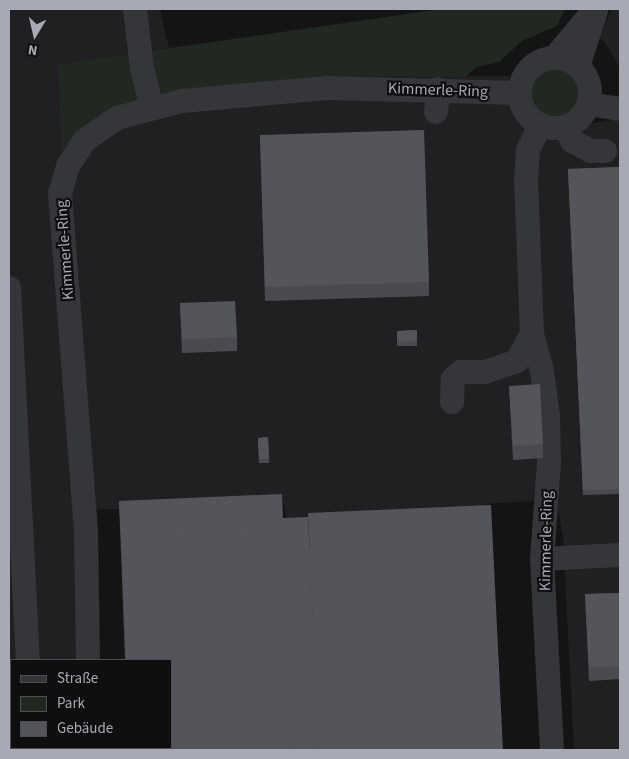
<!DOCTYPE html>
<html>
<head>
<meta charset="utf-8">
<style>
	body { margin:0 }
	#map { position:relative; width:629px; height:759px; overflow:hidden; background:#141415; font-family:"Source Sans 3",sans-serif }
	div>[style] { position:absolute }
	.built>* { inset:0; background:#202022 }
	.green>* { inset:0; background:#212822 }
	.round { border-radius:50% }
	.minor>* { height:24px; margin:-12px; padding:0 12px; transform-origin:12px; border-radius:12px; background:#35363a }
	.minor>.ring { margin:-12px; padding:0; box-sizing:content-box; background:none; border:24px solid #35363a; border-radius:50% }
	.wall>* { inset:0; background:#4a4b50 }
	.building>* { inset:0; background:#54555a }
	span { translate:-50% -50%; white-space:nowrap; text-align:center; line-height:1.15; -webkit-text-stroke:4.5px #0f0f10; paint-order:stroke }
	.street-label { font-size:16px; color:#a7aab4 }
	.frame { position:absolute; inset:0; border:10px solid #a7aab4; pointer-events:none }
	.legend { position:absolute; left:10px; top:659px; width:162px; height:90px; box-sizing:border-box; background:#0f0f10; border:1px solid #4c4d52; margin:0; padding:6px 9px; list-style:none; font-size:15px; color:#a7aab4 }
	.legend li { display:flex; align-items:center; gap:10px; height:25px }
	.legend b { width:25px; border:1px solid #4c4d52 }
	.north { position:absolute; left:10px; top:10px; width:50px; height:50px; -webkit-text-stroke:4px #0f0f10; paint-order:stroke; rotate:189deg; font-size:14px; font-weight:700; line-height:20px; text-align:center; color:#a7aab4 }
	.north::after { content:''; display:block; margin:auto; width:18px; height:22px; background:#a7aab4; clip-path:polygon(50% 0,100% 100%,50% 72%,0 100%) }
</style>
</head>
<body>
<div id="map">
	<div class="built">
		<div style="clip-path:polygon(9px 9px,160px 9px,169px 48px,58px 64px,77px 138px,252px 84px,353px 76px,509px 76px,511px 111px,556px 140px,588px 124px,620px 119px,620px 750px,574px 750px,563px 537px,556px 499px,485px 504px,485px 521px,286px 528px,285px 505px,76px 510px,79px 660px,11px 660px,11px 748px,82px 750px,9px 750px)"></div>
		<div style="clip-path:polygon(612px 9px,620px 9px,620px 68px,604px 41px,599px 38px)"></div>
	</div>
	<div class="green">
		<div style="clip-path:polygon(442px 9px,565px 9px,557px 26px,522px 41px,499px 62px,477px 67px,465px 77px,353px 76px,175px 93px,62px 161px,58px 64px)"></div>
		<div class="round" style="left:532px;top:70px;width:46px;height:46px"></div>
	</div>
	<div class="minor">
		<div style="left:135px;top:9px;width:59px;rotate:83.2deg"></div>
		<div style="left:142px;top:68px;width:34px;rotate:76deg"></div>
		<div style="left:555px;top:57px;width:62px;rotate:-50.2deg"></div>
		<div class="ring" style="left:520px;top:58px;width:46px;height:46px"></div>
		<div style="left:578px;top:66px;width:58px;rotate:-71.9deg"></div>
		<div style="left:589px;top:104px;width:31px;rotate:9deg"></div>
		<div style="left:436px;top:112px;width:23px;rotate:-85deg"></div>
		<div style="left:565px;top:127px;width:16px;rotate:63deg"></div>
		<div style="left:572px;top:141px;width:21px;rotate:28deg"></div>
		<div style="left:591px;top:151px;width:14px"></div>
		<div style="left:9px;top:288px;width:372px;rotate:87.1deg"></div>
		<div style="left:532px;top:334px;width:38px;rotate:75deg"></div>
		<div style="left:542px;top:371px;width:45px;rotate:82.4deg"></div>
		<div style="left:548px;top:416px;width:46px;rotate:88.8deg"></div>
		<div style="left:549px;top:462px;width:97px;rotate:94.1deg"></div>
		<div style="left:542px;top:559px;width:191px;rotate:87deg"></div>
		<div style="left:452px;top:402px;width:23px;rotate:-88deg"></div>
		<div style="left:453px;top:379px;width:11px;rotate:-41deg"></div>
		<div style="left:461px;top:372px;width:24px"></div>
		<div style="left:485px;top:372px;width:34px;rotate:-19deg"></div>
		<div style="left:517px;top:361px;width:31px;rotate:-61deg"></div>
		<div style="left:532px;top:334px;width:154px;rotate:-92.2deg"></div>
		<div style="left:526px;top:180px;width:30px;rotate:-86deg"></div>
		<div style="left:528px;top:150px;width:28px;rotate:-64deg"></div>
		<div style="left:542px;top:559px;width:78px;rotate:-2.9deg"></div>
		<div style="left:88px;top:660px;width:129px;rotate:-90.9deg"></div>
		<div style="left:86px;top:531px;width:339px;rotate:-94.4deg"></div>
		<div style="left:60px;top:193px;width:28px;rotate:-73deg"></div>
		<div style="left:68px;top:166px;width:30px;rotate:-57deg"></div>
		<div style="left:84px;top:141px;width:40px;rotate:-34.9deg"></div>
		<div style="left:117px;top:118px;width:67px;rotate:-14.7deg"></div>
		<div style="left:182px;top:101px;width:146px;rotate:-5.1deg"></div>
		<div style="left:327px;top:88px;width:192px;rotate:1.5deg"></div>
		<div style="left:90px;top:748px;width:2px;rotate:90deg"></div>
		<div style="left:24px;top:750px;width:2px;rotate:-90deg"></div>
	</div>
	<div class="wall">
		<div style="clip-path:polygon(260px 135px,429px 282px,429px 296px,265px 301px)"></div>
		<div style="clip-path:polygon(620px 167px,620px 494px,583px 495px,568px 169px)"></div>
		<div style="clip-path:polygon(180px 303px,237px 337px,237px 351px,182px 353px)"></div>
		<div style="clip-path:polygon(417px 330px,417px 346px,397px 346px,397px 331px)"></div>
		<div style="clip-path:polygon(509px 386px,543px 444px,543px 458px,513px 460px)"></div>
		<div style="clip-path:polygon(268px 437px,269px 463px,259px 463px,258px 438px)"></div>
		<div style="clip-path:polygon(119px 501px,283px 518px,503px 750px,130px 750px,129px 748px,171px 748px,171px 660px,125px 660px)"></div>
		<div style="clip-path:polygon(620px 593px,620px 679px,589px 681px,585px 594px)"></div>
	</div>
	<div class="building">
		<div style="clip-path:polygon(424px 130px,429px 282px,265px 287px,260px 135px)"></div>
		<div style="clip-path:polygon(620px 167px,620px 489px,583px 490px,568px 169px)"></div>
		<div style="clip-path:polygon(235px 301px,237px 337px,182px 339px,180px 303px)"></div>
		<div style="clip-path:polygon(417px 330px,417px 341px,397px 342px,397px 331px)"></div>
		<div style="clip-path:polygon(540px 384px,543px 444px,513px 446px,509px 386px)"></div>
		<div style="clip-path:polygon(268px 437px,269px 458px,259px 459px,258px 438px)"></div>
		<div style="clip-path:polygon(282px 494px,283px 518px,308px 517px,319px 750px,294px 750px,284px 527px,121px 535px,121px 539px,119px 501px)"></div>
		<div style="clip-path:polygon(491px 505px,503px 750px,319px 750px,308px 513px)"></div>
		<div style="clip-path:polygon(284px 527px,294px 750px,130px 750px,130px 748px,171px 748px,171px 660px,126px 660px,121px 535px)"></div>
		<div style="clip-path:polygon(620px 593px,620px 666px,589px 667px,585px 594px)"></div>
	</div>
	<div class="street-label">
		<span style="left:438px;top:90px;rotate:2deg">Kimmerle-Ring</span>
		<span style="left:65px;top:250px;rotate:-94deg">Kimmerle-Ring</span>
		<span style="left:546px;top:541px;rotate:-89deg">Kimmerle-Ring</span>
	</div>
	<div class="frame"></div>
	<ul class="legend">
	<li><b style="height:6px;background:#35363a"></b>Straße</li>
	<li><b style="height:14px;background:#212822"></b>Park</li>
	<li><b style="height:14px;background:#54555a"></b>Gebäude</li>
	</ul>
	<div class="north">N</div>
</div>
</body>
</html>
